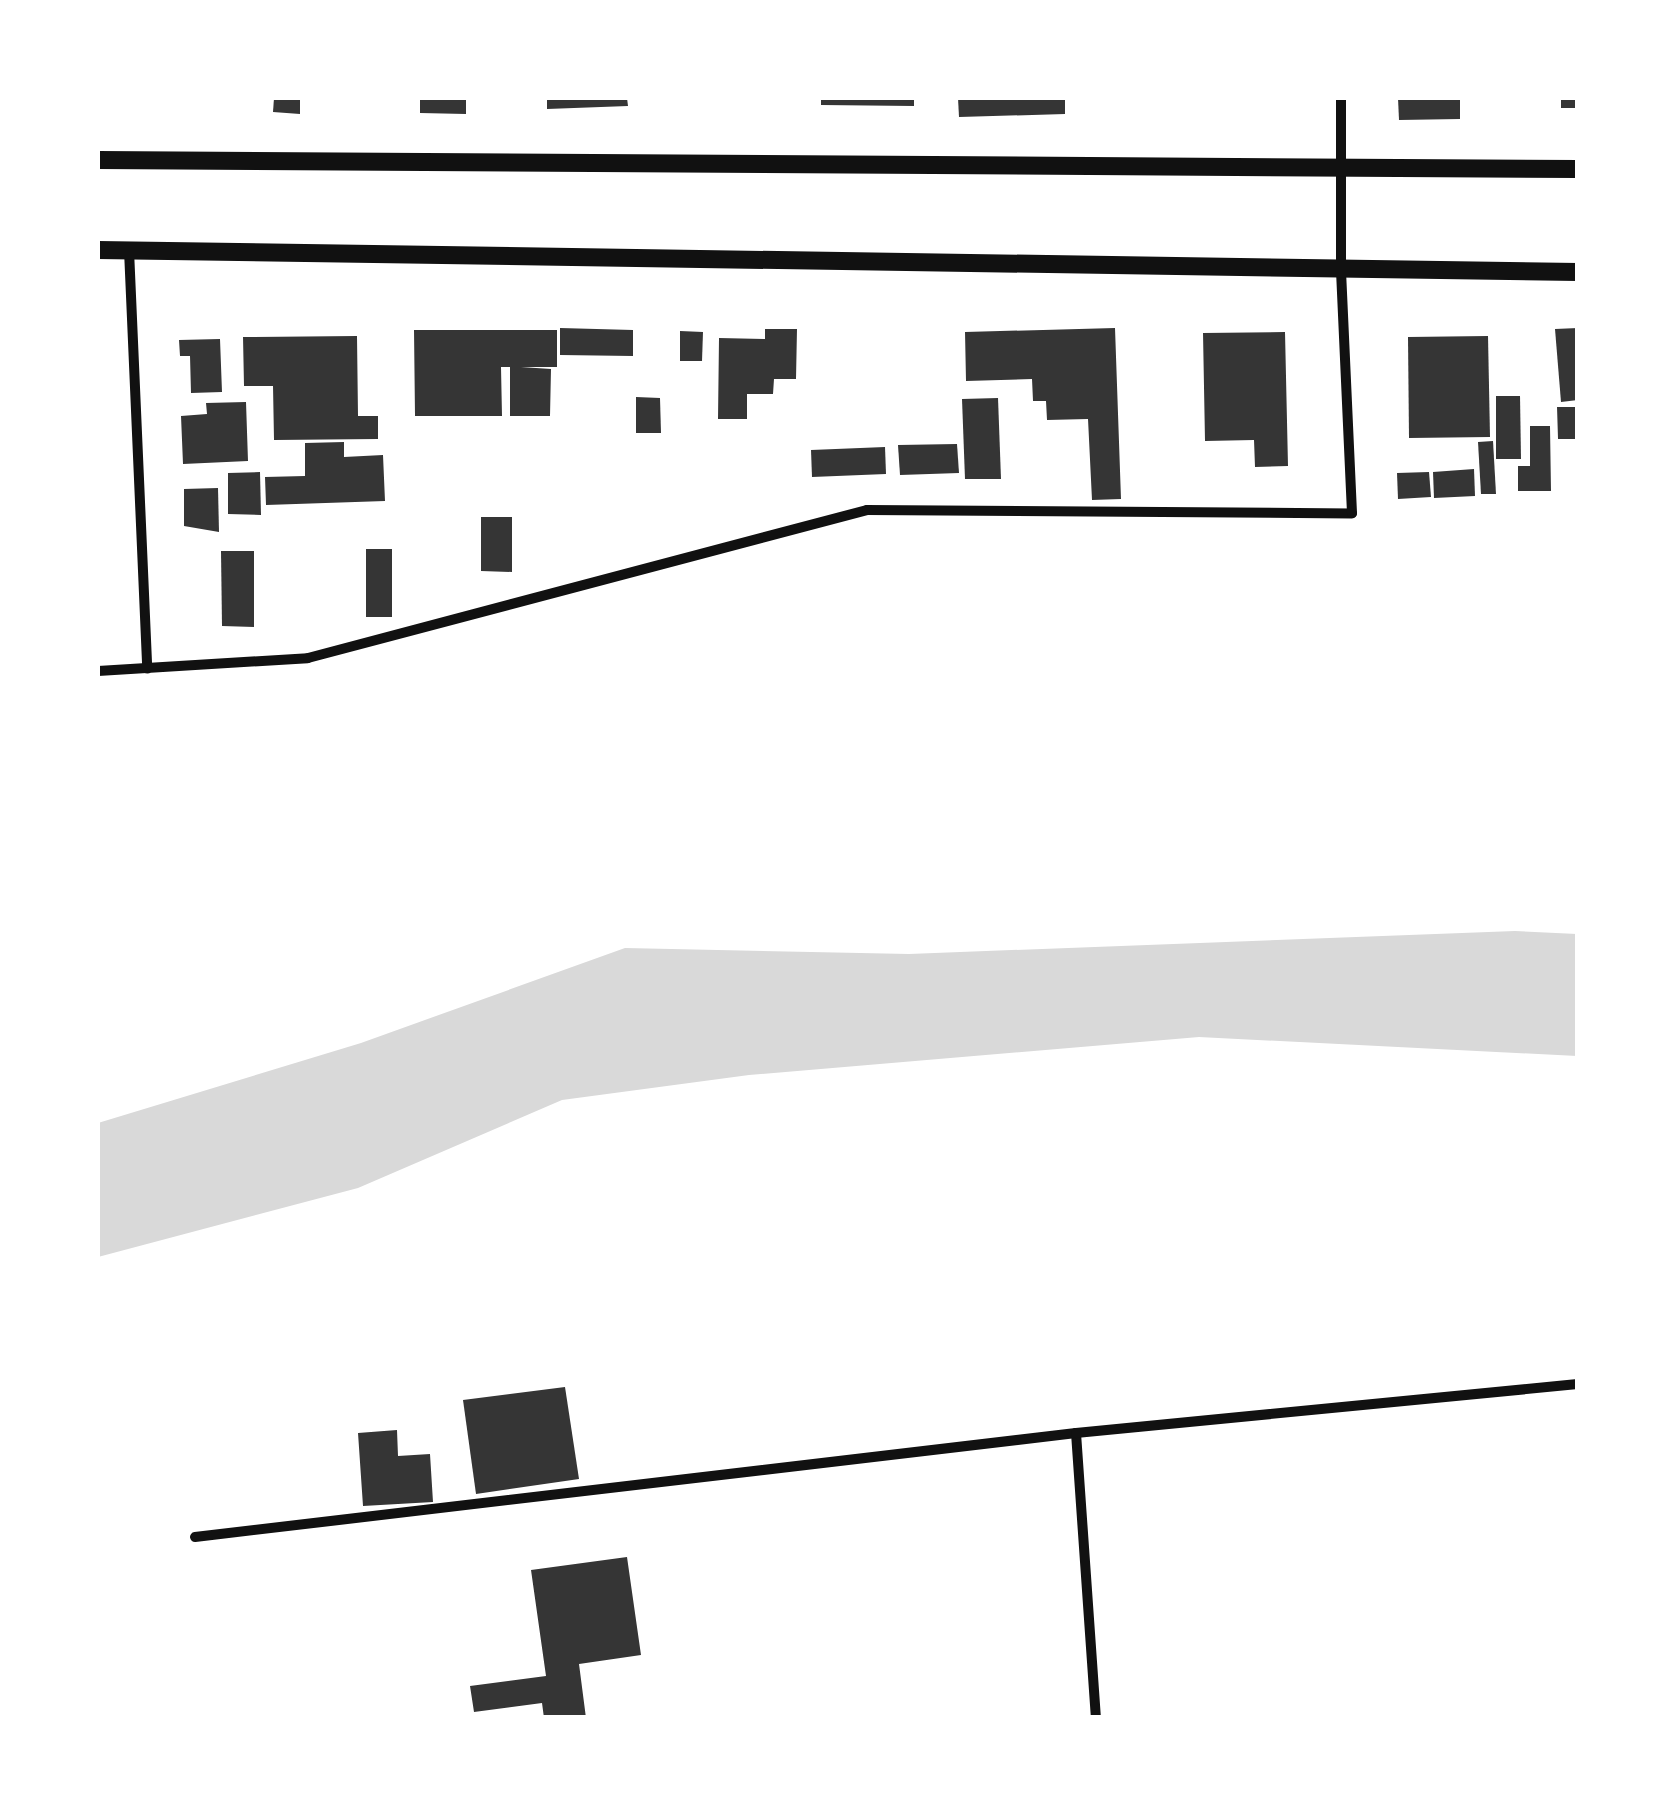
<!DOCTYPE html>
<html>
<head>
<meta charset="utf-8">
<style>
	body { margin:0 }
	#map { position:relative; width:1675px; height:1815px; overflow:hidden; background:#fff; font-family:"Roboto Condensed",sans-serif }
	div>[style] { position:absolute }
	.water>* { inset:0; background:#d9d9d9 }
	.building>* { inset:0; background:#353535 }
	.minor>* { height:10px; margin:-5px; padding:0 5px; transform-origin:5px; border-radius:5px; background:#111 }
	.tertiary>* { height:18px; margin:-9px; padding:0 9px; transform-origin:9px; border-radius:9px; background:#111 }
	span { translate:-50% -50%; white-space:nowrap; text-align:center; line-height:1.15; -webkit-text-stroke:8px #fff; paint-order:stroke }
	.frame { position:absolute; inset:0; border:100px solid #fff; pointer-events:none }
</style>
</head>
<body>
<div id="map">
	<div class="water">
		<div style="clip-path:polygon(1515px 931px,1577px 934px,1577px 1056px,1199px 1037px,749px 1075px,562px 1100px,358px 1188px,98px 1257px,98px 1123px,361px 1043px,625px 948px,909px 954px)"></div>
	</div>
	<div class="building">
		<div style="clip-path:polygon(274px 98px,300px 98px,300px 114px,273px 112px)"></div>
		<div style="clip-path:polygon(420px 98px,466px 98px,466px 114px,420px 113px)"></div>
		<div style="clip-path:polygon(547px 98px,627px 98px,628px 106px,547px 109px)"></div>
		<div style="clip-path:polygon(821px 98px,914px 98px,914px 106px,821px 105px)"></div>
		<div style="clip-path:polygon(958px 98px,1065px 98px,1065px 114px,959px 117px)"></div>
		<div style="clip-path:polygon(1398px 98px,1460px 98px,1460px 119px,1399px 120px)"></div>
		<div style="clip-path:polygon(1561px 98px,1578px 98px,1578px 108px,1561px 108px)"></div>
		<div style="clip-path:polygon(560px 328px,633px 330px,633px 356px,560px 355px)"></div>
		<div style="clip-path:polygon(1115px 328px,1121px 499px,1092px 500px,1088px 419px,1047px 420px,1046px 401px,1033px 401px,1032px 379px,966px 381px,965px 332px)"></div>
		<div style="clip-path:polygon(1578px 328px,1578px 400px,1561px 402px,1555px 329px)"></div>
		<div style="clip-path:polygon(765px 329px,797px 329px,796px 379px,774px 379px,773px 394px,747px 394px,747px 419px,718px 419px,719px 338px,765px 339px)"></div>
		<div style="clip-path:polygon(414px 330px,557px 330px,557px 367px,521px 367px,551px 369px,550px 416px,510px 416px,510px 367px,501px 367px,502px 416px,415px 416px)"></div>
		<div style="clip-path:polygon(680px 331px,703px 332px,702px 361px,680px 361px)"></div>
		<div style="clip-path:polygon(1285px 332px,1288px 466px,1255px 467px,1254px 440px,1205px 441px,1203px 333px)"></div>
		<div style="clip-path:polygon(357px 336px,358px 416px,378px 416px,378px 439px,274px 440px,273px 386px,244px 386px,243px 337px)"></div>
		<div style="clip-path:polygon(1488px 336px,1490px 437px,1409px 438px,1408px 337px)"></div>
		<div style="clip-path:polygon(220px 339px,222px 392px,191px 393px,190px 356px,180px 356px,179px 340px)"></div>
		<div style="clip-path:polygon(1496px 396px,1520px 396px,1521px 459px,1496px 459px)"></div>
		<div style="clip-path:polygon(636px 397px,660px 398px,661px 433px,636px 433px)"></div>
		<div style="clip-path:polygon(998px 398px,1001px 479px,965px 479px,962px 399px)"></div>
		<div style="clip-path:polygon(246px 402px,248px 461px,183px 464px,181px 416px,207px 414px,206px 403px)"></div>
		<div style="clip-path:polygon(1557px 407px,1578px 407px,1578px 439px,1558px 439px)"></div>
		<div style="clip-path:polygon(1530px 426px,1550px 426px,1551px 491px,1518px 491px,1518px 466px,1530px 466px)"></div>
		<div style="clip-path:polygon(1493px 441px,1496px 494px,1481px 494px,1478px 442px)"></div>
		<div style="clip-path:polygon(344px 442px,344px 457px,383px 455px,385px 501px,266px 505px,265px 477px,305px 476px,305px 443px)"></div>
		<div style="clip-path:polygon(957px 444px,959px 473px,900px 475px,898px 445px)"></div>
		<div style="clip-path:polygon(885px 447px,886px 474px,812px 477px,811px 450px)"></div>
		<div style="clip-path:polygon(1474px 469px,1475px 496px,1434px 498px,1433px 472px)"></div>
		<div style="clip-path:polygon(260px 472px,261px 515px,228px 514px,228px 473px)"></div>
		<div style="clip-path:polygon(1429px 472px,1431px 497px,1398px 499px,1397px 473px)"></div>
		<div style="clip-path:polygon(218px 488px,219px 532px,184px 526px,184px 489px)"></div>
		<div style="clip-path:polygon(481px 517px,512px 517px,512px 572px,481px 571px)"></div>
		<div style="clip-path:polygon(366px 549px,392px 549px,392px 617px,366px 617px)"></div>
		<div style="clip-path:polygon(221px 551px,254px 551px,254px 627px,222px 626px)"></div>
		<div style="clip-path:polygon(565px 1387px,579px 1479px,476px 1494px,463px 1400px)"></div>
		<div style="clip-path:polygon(397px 1430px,398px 1456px,430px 1454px,433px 1502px,363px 1506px,358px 1433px)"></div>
		<div style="clip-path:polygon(627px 1557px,641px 1655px,579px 1664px,586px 1718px,544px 1718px,542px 1703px,474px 1712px,470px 1686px,546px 1676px,531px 1570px)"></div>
	</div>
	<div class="minor">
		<div style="left:129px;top:250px;width:419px;rotate:87.5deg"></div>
		<div style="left:98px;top:671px;width:210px;rotate:-3.5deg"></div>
		<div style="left:308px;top:658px;width:578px;rotate:-14.83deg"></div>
		<div style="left:867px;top:510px;width:485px;rotate:0.4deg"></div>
		<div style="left:1352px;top:513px;width:241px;rotate:-92.6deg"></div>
		<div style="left:1341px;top:272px;width:174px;rotate:-90deg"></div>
		<div style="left:1076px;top:1433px;width:286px;rotate:86deg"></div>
		<div style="left:195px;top:1537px;width:887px;rotate:-6.73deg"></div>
		<div style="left:1076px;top:1433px;width:504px;rotate:-5.57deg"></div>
	</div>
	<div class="tertiary">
		<div style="left:98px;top:160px;width:1480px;rotate:0.35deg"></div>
		<div style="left:98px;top:250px;width:1480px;rotate:0.85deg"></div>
	</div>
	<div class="frame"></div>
</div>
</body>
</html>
